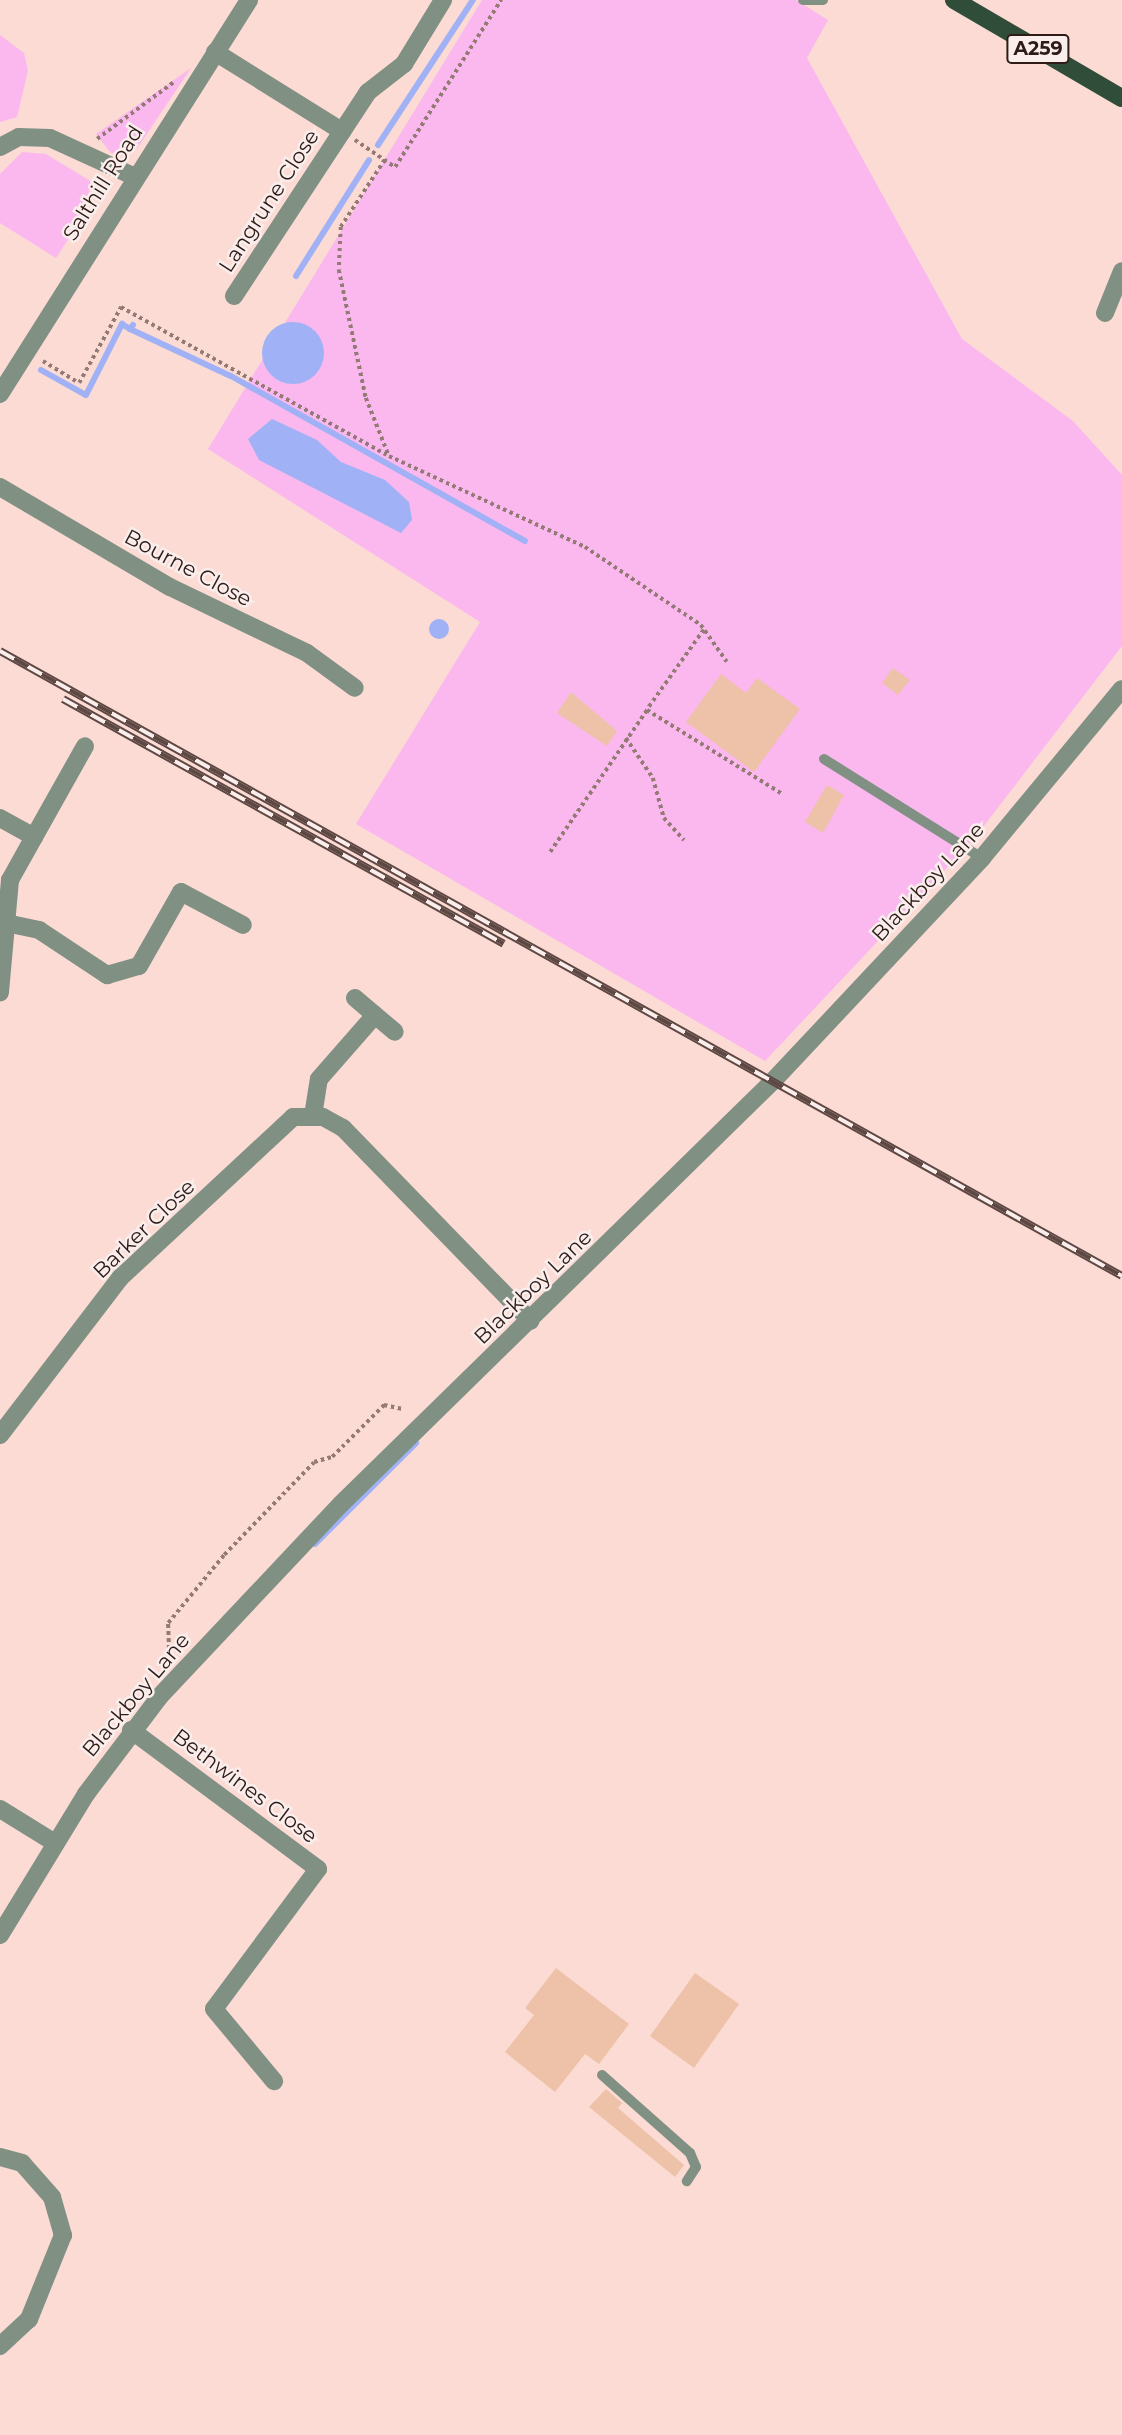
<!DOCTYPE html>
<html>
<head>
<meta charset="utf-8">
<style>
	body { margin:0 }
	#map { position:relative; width:1122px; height:2435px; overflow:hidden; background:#fbdbd4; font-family:Montserrat,sans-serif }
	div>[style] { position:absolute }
	.green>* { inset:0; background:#fab8ef }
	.water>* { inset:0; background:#a0b1f5 }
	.round { border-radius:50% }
	.stream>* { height:6px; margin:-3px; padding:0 3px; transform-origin:3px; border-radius:3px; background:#a0b1f5 }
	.building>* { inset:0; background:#edc2a8 }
	.path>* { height:3.5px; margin-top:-1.75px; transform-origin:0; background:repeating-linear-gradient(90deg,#947a75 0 3.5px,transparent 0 7px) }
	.service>* { height:10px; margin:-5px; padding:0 5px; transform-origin:5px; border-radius:5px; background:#809184 }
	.minor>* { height:18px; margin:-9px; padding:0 9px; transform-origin:9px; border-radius:9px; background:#809184 }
	.tertiary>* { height:18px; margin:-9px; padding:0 9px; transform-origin:9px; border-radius:9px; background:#809184 }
	.primary>* { height:18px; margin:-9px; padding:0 9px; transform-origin:9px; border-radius:9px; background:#2f4d38 }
	.rail>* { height:8px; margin-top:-4px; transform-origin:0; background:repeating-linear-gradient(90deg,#f9eeec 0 16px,#5e4843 0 32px); box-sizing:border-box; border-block:2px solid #5e4843 }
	span { translate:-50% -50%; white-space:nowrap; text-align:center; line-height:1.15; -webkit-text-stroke:5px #f9eeec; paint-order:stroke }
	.shield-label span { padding:2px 5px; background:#f9eeec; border:2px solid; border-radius:5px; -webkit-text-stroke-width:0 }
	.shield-label { font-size:19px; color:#2e1b17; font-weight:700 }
	.street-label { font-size:21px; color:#2e1b17 }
</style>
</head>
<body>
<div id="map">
	<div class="green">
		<div style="clip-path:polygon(482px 0,796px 0,828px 20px,807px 58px,962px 339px,1073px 421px,1122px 475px,1122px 646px,973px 840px,765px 1061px,356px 824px,480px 622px,208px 449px)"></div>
		<div style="clip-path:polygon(0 35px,24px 53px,28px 71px,17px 117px,0 122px)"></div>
		<div style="clip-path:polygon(191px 68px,138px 147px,126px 156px,111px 153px,96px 134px)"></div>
		<div style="clip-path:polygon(22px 152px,46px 154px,92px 182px,81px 219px,56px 258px,0 223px,0 174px)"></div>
	</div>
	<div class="water">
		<div class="round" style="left:262px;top:322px;width:62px;height:62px"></div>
		<div style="clip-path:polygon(272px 419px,317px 440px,341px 462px,385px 480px,409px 502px,412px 520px,401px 533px,259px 460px,248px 439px)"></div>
		<div class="round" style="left:429px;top:619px;width:20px;height:20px"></div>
	</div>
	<div class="stream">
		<div style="left:378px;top:145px;width:173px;rotate:-56.8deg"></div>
		<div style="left:296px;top:276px;width:137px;rotate:-57.8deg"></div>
		<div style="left:133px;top:325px;width:5px;rotate:127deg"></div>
		<div style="left:130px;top:329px;width:111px;rotate:25deg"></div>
		<div style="left:231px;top:376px;width:337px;rotate:29.3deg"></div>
		<div style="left:41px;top:370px;width:51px;rotate:29.1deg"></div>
		<div style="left:86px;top:395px;width:80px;rotate:-63.1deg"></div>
		<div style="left:122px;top:324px;width:9px;rotate:32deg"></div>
		<div style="left:315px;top:1544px;width:143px;rotate:-45deg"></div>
	</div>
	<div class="building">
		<div style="clip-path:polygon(893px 668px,910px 680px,898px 695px,882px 683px)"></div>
		<div style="clip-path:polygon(721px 674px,746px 693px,757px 678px,800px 709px,754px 772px,686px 722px)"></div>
		<div style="clip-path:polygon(571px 692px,617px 731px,607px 746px,557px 713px)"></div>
		<div style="clip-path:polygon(827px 785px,844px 795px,823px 833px,805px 822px)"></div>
		<div style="clip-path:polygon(556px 1968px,629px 2024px,599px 2064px,585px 2054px,555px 2092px,505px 2052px,534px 2015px,525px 2008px)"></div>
		<div style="clip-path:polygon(695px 1973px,739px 2004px,694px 2068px,650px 2036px)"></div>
		<div style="clip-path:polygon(606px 2089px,622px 2103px,618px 2108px,684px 2165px,675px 2177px,589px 2107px)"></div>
	</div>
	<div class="path">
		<div style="left:97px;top:139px;width:97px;rotate:-36.6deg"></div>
		<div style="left:355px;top:140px;width:48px;rotate:34deg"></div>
		<div style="left:395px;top:167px;width:198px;rotate:-57.6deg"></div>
		<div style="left:385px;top:160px;width:80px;rotate:123.3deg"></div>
		<div style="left:341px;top:227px;width:43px;rotate:92.7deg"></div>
		<div style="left:339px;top:270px;width:131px;rotate:78.1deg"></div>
		<div style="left:366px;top:398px;width:62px;rotate:68.4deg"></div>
		<div style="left:389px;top:456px;width:216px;rotate:24.9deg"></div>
		<div style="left:585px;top:547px;width:140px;rotate:33.9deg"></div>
		<div style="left:701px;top:625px;width:45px;rotate:54.9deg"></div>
		<div style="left:43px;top:361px;width:42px;rotate:31.4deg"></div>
		<div style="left:79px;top:383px;width:87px;rotate:-61.1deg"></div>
		<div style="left:121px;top:307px;width:304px;rotate:29.1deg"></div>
		<div style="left:704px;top:630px;width:98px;rotate:125.5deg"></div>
		<div style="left:647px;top:710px;width:158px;rotate:31.8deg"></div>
		<div style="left:626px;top:738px;width:48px;rotate:56deg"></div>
		<div style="left:653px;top:778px;width:41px;rotate:74.6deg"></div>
		<div style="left:664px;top:818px;width:30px;rotate:48deg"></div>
		<div style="left:550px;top:852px;width:172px;rotate:-55.7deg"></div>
		<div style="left:169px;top:1656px;width:33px;rotate:-92deg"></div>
		<div style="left:168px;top:1623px;width:88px;rotate:-50.5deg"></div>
		<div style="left:224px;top:1555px;width:129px;rotate:-45.9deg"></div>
		<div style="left:314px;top:1462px;width:19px;rotate:-16deg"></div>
		<div style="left:332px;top:1457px;width:74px;rotate:-45deg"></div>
		<div style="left:384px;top:1405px;width:19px;rotate:12deg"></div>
	</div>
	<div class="service">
		<div style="left:803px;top:0;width:20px"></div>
		<div style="left:824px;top:759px;width:186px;rotate:32.1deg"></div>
		<div style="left:602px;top:2075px;width:118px;rotate:41.6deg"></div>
		<div style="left:690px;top:2153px;width:15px;rotate:67deg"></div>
		<div style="left:696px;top:2167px;width:17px;rotate:123deg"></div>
	</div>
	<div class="minor">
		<div style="left:215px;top:52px;width:150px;rotate:31.9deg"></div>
		<div style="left:0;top:147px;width:21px;rotate:-28deg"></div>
		<div style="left:19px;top:137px;width:31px;rotate:2deg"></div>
		<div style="left:50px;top:138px;width:91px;rotate:24.6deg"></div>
		<div style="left:234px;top:296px;width:244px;rotate:-56.7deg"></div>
		<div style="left:368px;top:92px;width:46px;rotate:-37.9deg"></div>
		<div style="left:404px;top:64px;width:75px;rotate:-58.6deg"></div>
		<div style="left:1105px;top:313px;width:45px;rotate:-68deg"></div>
		<div style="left:0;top:487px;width:197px;rotate:30.5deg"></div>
		<div style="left:170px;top:587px;width:152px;rotate:25.7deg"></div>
		<div style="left:307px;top:653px;width:59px;rotate:36.1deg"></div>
		<div style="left:0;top:818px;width:39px;rotate:29deg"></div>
		<div style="left:34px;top:837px;width:49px;rotate:119.2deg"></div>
		<div style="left:10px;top:880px;width:113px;rotate:95.1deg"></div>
		<div style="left:34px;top:837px;width:104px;rotate:-60.7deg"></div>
		<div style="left:6px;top:923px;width:34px;rotate:12deg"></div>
		<div style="left:39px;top:930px;width:82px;rotate:33.5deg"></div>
		<div style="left:107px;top:975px;width:33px;rotate:-16deg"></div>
		<div style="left:139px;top:966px;width:85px;rotate:-60.4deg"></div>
		<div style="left:181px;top:892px;width:70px;rotate:28deg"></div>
		<div style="left:355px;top:998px;width:52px;rotate:40.4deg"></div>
		<div style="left:313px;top:1116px;width:37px;rotate:-81deg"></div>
		<div style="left:319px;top:1079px;width:85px;rotate:-48.8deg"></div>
		<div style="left:0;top:1435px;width:198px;rotate:-52.6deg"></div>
		<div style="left:120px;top:1278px;width:236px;rotate:-42.9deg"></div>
		<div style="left:293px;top:1117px;width:30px"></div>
		<div style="left:323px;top:1117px;width:23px;rotate:29deg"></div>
		<div style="left:343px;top:1128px;width:269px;rotate:45.8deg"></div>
		<div style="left:131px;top:1730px;width:233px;rotate:36.6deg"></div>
		<div style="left:318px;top:1869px;width:174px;rotate:126.6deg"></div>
		<div style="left:214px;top:2009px;width:94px;rotate:50.2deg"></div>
		<div style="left:0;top:1809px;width:65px;rotate:31.7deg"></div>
		<div style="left:0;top:1935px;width:165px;rotate:-58.6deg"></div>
		<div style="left:86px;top:1794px;width:123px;rotate:-52.9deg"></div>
		<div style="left:160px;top:1696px;width:264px;rotate:-46.7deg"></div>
		<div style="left:341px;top:1504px;width:603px;rotate:-44.4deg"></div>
		<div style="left:772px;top:1082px;width:307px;rotate:-46.8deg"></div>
		<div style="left:982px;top:858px;width:219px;rotate:-50.4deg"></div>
		<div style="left:0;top:2157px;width:23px;rotate:15deg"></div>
		<div style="left:22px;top:2163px;width:45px;rotate:48.6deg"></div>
		<div style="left:52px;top:2197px;width:40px;rotate:74deg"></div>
		<div style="left:63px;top:2235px;width:91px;rotate:112deg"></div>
		<div style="left:29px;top:2319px;width:40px;rotate:137deg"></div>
	</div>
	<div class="tertiary">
		<div style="left:0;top:394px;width:466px;rotate:-57.7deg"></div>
	</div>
	<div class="primary">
		<div style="left:954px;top:0;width:194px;rotate:30.3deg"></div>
	</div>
	<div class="rail">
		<div style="left:0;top:651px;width:1284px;rotate:29.12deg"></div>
		<div style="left:63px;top:699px;width:504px;rotate:29.05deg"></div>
	</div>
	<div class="shield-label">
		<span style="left:1038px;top:49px">A259</span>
	</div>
	<div class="street-label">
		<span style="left:103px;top:183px;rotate:-58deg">Salthill Road</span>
		<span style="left:269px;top:201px;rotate:-57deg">Langrune Close</span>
		<span style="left:188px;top:568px;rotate:28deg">Bourne Close</span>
		<span style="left:928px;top:882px;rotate:-47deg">Blackboy Lane</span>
		<span style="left:144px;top:1229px;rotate:-44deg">Barker Close</span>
		<span style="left:533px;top:1287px;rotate:-44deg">Blackboy Lane</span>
		<span style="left:136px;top:1695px;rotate:-50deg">Blackboy Lane</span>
		<span style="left:245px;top:1786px;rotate:37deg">Bethwines Close</span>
	</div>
</div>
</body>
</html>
